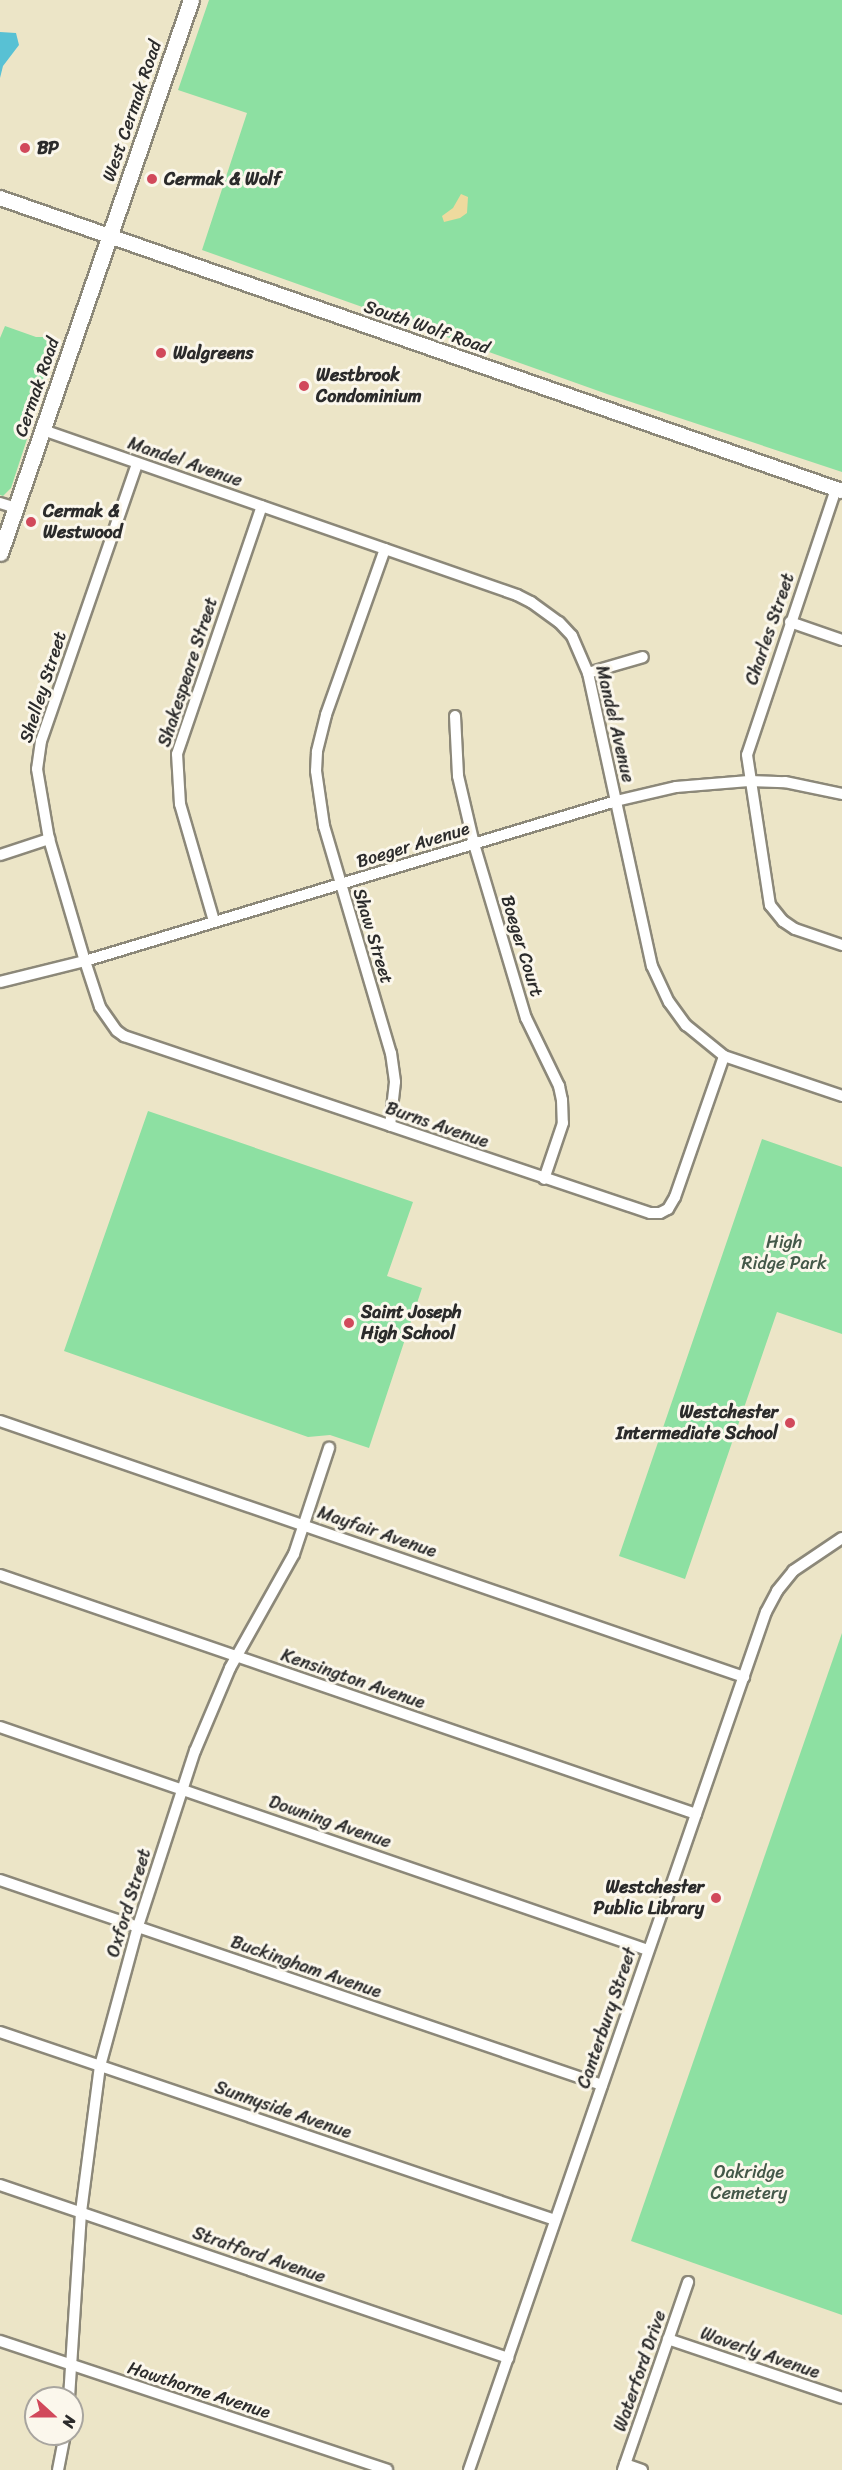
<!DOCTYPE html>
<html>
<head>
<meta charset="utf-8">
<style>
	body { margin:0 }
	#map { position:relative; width:842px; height:2470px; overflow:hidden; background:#ece5c7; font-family:Sriracha,sans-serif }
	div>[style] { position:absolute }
	.green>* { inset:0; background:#8de0a2 }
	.sand>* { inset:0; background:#eeda9e }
	.water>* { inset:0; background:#58c1d4 }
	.roads { filter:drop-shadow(2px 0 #8c8879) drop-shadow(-2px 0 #8c8879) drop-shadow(0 2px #8c8879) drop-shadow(0 -2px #8c8879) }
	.minor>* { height:10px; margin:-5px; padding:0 5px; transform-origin:5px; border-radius:5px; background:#fff }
	.secondary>* { height:14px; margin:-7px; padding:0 7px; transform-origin:7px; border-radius:7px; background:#fff }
	.primary>* { height:15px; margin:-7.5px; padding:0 7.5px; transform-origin:7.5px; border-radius:7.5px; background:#fff }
	.dots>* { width:16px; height:16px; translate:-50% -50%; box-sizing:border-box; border:3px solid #fbf7ec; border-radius:50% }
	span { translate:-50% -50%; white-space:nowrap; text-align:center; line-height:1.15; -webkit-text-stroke:6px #fbf7ec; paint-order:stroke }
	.street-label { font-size:18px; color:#2b2b2b }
	.poi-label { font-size:18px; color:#2b2b2b; font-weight:700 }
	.left { translate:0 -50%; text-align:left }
	.right { translate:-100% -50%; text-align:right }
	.park-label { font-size:18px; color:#445849 }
	.north { position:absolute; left:24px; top:2386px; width:60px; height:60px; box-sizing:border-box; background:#fbf7ec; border:2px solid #a8a59f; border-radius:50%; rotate:111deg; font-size:16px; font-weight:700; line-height:24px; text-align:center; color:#2b2b2b }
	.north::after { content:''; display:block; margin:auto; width:21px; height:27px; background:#d1495b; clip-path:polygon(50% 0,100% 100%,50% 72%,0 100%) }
</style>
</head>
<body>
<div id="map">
	<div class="green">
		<div style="clip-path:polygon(209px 0,842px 0,842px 472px,607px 394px,202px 250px,247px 113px,178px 90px)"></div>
		<div style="clip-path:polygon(5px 326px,36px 337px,53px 337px,58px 344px,11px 488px,3px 496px,0 495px,0 338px)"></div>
		<div style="clip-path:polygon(148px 1111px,413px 1202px,387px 1276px,422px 1288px,369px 1448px,330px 1435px,308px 1437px,64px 1351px)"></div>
		<div style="clip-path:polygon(762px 1139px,842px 1167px,842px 1334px,777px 1312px,685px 1579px,619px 1556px)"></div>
		<div style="clip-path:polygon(842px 1633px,842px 2315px,631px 2241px)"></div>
	</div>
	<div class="sand">
		<div style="clip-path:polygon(461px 194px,468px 197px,467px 213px,460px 218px,444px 222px,442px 216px,453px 208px)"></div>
	</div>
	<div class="water">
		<div style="clip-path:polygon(0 32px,16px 33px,19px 45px,3px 66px,0 78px)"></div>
	</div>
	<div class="roads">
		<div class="minor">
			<div style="left:43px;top:430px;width:502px;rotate:19.19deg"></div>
			<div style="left:517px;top:595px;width:16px;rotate:27deg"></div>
			<div style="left:531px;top:602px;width:34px;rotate:36deg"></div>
			<div style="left:559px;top:622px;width:19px;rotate:47deg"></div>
			<div style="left:572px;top:636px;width:40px;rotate:66.6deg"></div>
			<div style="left:588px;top:673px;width:300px;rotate:77.7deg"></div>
			<div style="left:652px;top:966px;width:40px;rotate:65deg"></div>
			<div style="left:669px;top:1002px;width:29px;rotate:54deg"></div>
			<div style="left:686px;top:1025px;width:49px;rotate:39.2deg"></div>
			<div style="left:724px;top:1056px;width:125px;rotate:18.7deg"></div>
			<div style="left:137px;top:464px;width:293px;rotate:109.1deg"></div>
			<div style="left:41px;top:741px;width:28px;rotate:98deg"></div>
			<div style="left:37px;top:769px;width:71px;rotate:80.3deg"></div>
			<div style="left:49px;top:839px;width:127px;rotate:73.6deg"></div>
			<div style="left:85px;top:961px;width:48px;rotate:71.9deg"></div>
			<div style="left:100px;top:1007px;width:29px;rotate:55deg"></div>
			<div style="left:117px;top:1031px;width:9px;rotate:36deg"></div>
			<div style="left:124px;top:1036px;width:555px;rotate:18.6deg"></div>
			<div style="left:650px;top:1213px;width:10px"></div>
			<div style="left:660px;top:1213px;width:9px;rotate:-27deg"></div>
			<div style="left:668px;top:1209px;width:14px;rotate:-60deg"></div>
			<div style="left:675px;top:1197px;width:149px;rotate:-70.8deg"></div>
			<div style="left:836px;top:489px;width:280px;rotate:108.5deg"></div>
			<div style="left:747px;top:755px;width:152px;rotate:81.3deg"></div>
			<div style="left:770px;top:905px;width:21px;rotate:51deg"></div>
			<div style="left:783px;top:921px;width:14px;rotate:34deg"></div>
			<div style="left:795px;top:929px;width:50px;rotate:18.8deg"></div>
			<div style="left:0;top:503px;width:17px;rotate:17deg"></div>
			<div style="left:385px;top:549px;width:176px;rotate:109.6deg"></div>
			<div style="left:326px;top:715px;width:38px;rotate:104deg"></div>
			<div style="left:317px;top:752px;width:19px;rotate:93deg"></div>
			<div style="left:316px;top:771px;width:56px;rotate:81.7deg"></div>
			<div style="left:324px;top:826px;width:237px;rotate:73.6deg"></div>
			<div style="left:391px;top:1053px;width:29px;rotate:82deg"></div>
			<div style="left:395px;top:1082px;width:44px;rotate:96.5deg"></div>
			<div style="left:790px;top:622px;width:55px;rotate:19.1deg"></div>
			<div style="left:588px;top:673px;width:57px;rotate:-16.2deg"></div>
			<div style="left:455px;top:716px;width:60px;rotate:87.1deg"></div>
			<div style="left:458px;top:776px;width:70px;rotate:76.8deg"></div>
			<div style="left:474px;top:844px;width:182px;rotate:73.4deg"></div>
			<div style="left:526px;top:1018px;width:76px;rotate:64.1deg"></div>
			<div style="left:559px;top:1086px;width:14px;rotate:78deg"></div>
			<div style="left:562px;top:1100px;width:23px;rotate:88deg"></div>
			<div style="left:563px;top:1123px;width:59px;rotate:108.7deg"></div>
			<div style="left:0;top:855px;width:52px;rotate:-18.1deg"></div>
			<div style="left:214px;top:921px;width:122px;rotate:-106.2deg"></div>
			<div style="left:180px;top:804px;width:50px;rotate:-93.4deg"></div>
			<div style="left:177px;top:754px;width:262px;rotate:-71.1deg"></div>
			<div style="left:0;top:982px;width:88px;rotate:-13.9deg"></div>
			<div style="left:85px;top:961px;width:555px;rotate:-16.77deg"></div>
			<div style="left:616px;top:801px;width:62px;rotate:-13.1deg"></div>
			<div style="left:676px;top:787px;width:73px;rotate:-4.7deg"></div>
			<div style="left:749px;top:781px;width:36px;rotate:2deg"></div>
			<div style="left:785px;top:782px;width:58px;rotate:11.9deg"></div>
			<div style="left:0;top:1421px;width:787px;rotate:18.99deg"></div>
			<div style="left:0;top:1575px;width:736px;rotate:18.95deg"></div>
			<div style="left:0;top:1727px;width:685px;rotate:18.99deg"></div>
			<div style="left:0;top:1880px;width:636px;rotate:18.81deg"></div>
			<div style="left:0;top:2032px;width:586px;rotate:18.71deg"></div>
			<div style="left:0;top:2185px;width:537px;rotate:18.81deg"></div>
			<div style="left:668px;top:2339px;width:184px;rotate:18.7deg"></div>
			<div style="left:0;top:2341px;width:408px;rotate:18.4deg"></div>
			<div style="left:69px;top:2398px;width:186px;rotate:-86.3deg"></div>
			<div style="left:81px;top:2212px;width:147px;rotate:-82.6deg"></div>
			<div style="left:100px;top:2066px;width:145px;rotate:-74.8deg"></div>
			<div style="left:138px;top:1926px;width:184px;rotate:-72deg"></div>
			<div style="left:195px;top:1751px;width:90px;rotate:-67.1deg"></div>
			<div style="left:230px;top:1668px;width:131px;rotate:-60.7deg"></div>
			<div style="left:294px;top:1554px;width:112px;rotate:-71.7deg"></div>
			<div style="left:625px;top:2464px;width:18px;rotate:19deg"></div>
			<div style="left:58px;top:2470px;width:37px;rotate:-79deg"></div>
			<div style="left:469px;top:2470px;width:908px;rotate:-70.91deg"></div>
			<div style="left:766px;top:1612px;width:24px;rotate:-62deg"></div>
			<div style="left:777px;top:1591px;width:26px;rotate:-51deg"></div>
			<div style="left:793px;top:1571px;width:59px;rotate:-34deg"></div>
			<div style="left:623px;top:2470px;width:199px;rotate:-70.9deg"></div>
		</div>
		<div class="secondary">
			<div style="left:0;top:198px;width:892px;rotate:19.19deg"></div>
		</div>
		<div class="primary">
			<div style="left:0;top:553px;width:585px;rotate:-70.95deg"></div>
		</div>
	</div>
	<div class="dots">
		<div style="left:25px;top:148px;background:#d1495b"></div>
		<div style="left:152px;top:179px;background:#d1495b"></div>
		<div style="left:161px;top:353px;background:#d1495b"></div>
		<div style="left:304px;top:386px;background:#d1495b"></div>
		<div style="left:31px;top:522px;background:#d1495b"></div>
		<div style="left:349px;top:1323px;background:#d1495b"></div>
		<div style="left:790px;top:1423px;background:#d1495b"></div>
		<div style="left:716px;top:1898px;background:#d1495b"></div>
	</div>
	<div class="street-label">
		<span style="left:132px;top:111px;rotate:-71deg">West Cermak Road</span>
		<span style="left:427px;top:327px;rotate:19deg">South Wolf Road</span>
		<span style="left:37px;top:387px;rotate:-71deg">Cermak Road</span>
		<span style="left:185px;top:462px;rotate:19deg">Mandel Avenue</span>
		<span style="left:770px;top:629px;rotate:-71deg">Charles Street</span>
		<span style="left:188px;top:672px;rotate:-72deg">Shakespeare Street</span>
		<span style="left:43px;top:687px;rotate:-72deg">Shelley Street</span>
		<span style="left:615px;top:724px;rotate:77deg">Mandel Avenue</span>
		<span style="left:413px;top:845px;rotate:-17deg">Boeger Avenue</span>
		<span style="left:373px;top:936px;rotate:73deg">Shaw Street</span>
		<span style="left:522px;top:946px;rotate:73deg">Boeger Court</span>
		<span style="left:437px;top:1125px;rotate:19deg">Burns Avenue</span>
		<span style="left:377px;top:1532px;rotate:19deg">Mayfair Avenue</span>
		<span style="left:353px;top:1679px;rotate:19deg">Kensington Avenue</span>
		<span style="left:330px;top:1822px;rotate:19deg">Downing Avenue</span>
		<span style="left:129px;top:1903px;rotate:-73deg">Oxford Street</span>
		<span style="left:306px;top:1967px;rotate:19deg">Buckingham Avenue</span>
		<span style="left:607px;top:2018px;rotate:-71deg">Canterbury Street</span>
		<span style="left:283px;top:2110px;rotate:19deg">Sunnyside Avenue</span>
		<span style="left:259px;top:2255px;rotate:19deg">Stratford Avenue</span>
		<span style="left:760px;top:2353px;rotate:19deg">Waverly Avenue</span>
		<span style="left:640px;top:2371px;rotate:-71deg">Waterford Drive</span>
		<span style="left:199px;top:2390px;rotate:18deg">Hawthorne Avenue</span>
	</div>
	<div class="poi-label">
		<span class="left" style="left:37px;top:148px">BP</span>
		<span class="left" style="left:164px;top:179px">Cermak &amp; Wolf</span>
		<span class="left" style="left:173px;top:353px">Walgreens</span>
		<span class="left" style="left:316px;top:386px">Westbrook<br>Condominium</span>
		<span class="left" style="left:43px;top:522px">Cermak &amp;<br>Westwood</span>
		<span class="left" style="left:361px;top:1323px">Saint Joseph<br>High School</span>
		<span class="right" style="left:778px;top:1423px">Westchester<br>Intermediate School</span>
		<span class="right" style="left:704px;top:1898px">Westchester<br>Public Library</span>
	</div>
	<div class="park-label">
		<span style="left:784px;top:1253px">High<br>Ridge Park</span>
		<span style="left:749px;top:2183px">Oakridge<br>Cemetery</span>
	</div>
	<div class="north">N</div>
</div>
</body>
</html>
